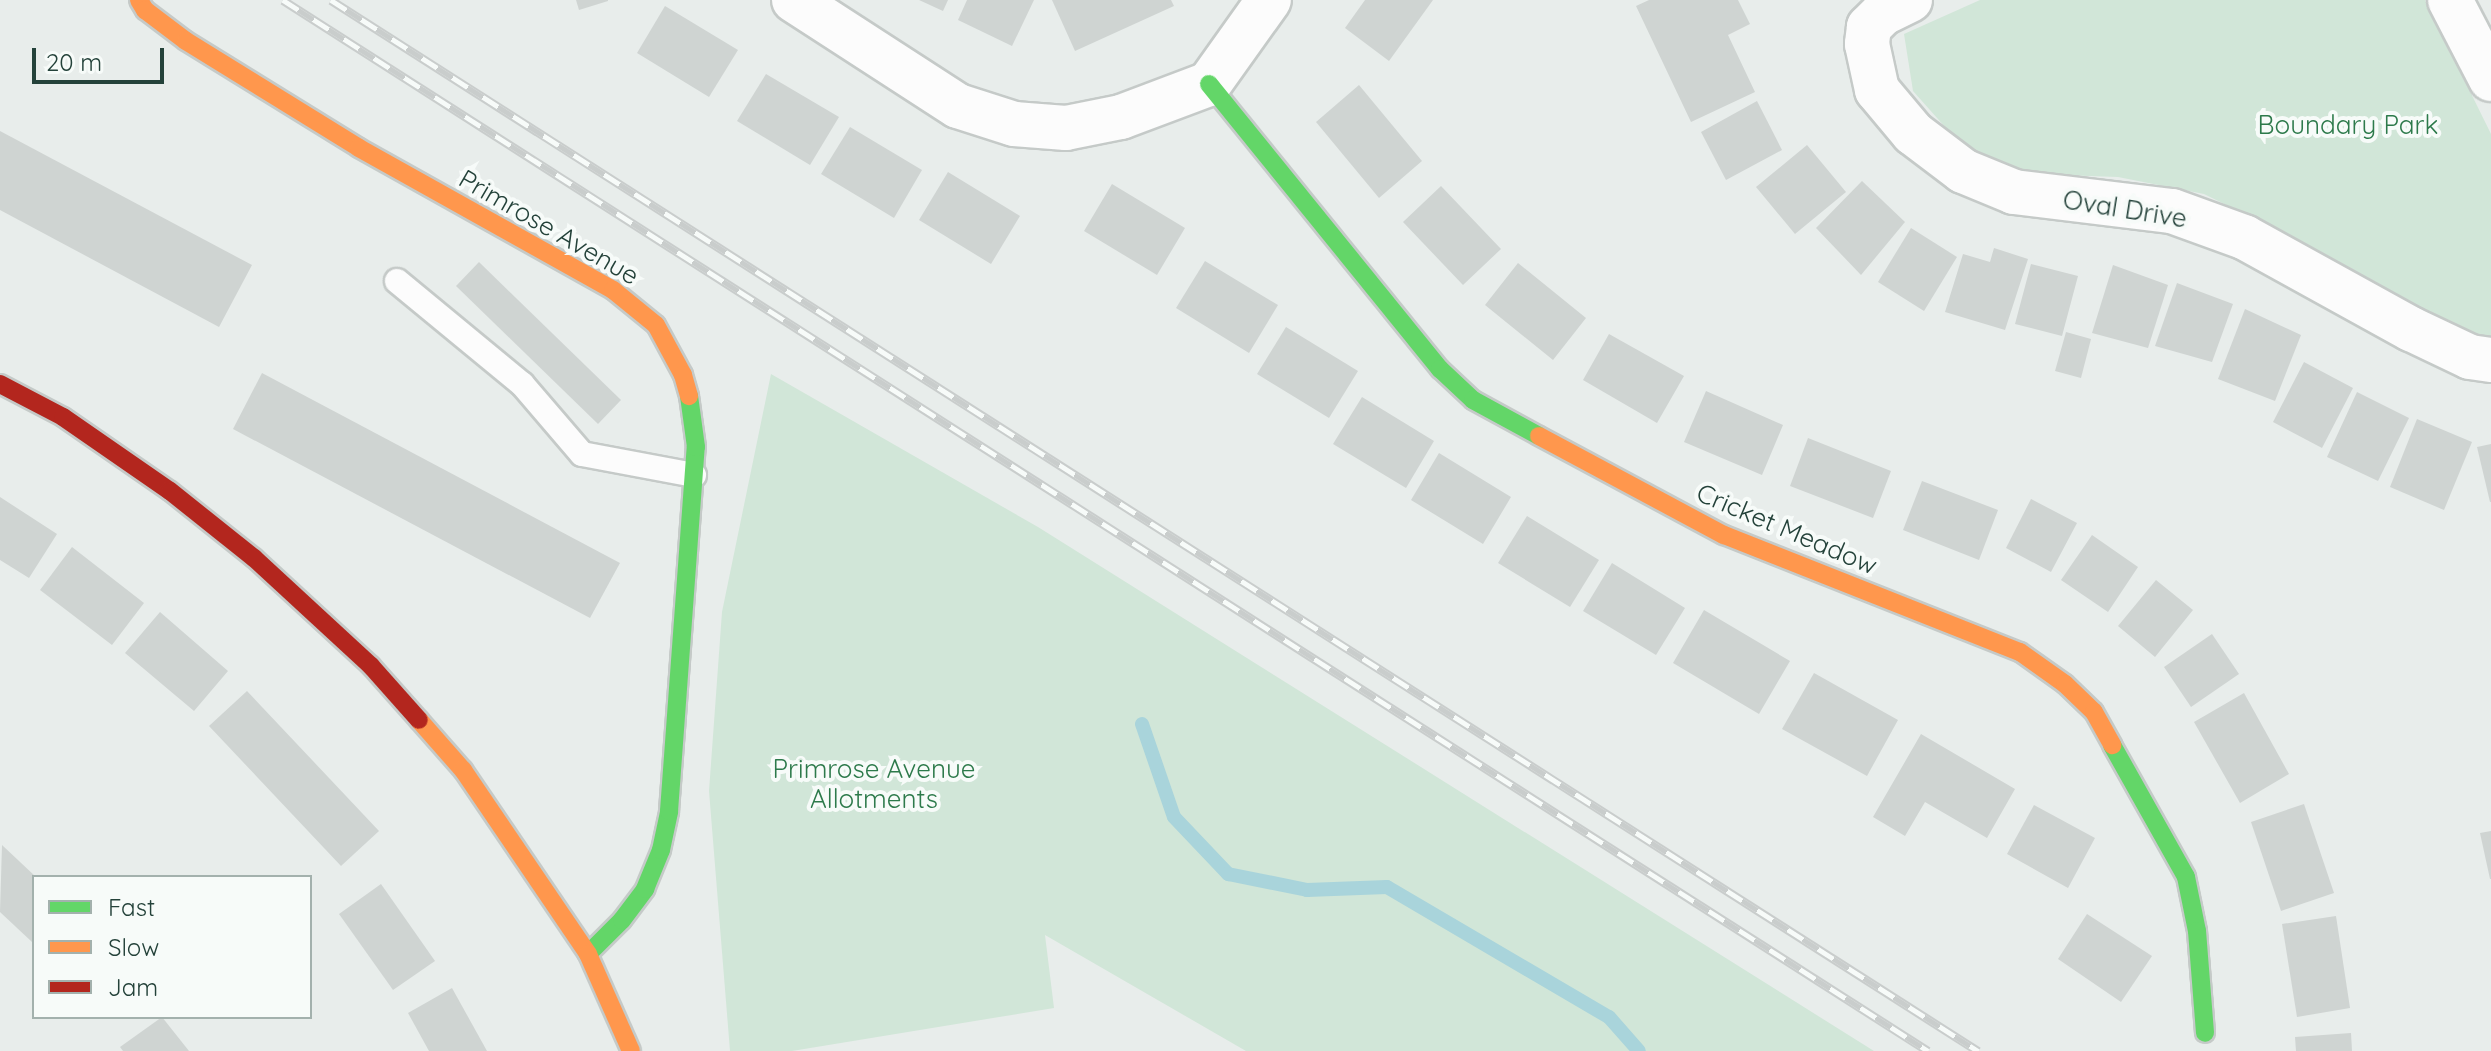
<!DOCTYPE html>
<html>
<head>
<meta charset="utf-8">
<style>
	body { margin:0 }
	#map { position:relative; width:2491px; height:1051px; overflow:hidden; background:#e8edeb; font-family:Quicksand,sans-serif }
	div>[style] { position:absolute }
	.green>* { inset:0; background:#d1e6d8 }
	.stream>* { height:14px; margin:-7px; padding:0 7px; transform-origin:7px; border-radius:7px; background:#a9d4db }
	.building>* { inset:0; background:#cfd4d2 }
	.roads { filter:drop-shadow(2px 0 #c5cac8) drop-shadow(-2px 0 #c5cac8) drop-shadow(0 2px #c5cac8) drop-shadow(0 -2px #c5cac8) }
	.lane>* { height:24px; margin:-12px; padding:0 12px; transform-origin:12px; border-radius:12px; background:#fcfcfc }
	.street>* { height:44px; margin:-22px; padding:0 22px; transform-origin:22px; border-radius:22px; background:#fcfcfc }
	.fast>* { height:18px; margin:-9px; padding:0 9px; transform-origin:9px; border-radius:9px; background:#63d668 }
	.slow>* { height:18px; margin:-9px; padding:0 9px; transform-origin:9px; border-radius:9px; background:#ff974d }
	.jam>* { height:18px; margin:-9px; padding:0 9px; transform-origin:9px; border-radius:9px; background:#b3261e }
	.rail>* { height:9px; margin-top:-4.5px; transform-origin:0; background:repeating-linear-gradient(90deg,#f7fbf9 0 18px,#c9cdcc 0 36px); box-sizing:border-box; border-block:2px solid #c9cdcc }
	span { translate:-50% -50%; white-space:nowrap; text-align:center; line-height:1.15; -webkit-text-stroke:8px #f7fbf9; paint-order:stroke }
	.park-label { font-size:26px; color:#2d7a4b }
	.street-label { font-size:26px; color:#24423a }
	.legend { position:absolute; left:32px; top:875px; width:280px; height:144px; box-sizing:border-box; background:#f7fbf9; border:2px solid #a3b1ad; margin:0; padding:10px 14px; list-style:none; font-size:24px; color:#24423a }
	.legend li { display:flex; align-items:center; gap:16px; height:40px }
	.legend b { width:40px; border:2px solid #a3b1ad }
	.scale { position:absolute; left:32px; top:48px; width:132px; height:36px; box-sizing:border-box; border:4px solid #24423a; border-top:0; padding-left:10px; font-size:24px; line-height:28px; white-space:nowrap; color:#24423a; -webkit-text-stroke:6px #f7fbf9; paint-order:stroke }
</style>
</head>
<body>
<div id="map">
	<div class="green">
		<div style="clip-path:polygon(1980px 0,2425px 0,2491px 134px,2491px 340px,2471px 338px,2315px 249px,2204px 194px,2118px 177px,2030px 174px,1962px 146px,1913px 91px,1904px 34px)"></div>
		<div style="clip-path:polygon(771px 374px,1038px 527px,1874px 1051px,1246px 1051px,1045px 935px,1054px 1008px,792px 1051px,730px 1051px,709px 791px,722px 612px)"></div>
	</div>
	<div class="stream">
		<div style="left:1142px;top:724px;width:98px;rotate:71deg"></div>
		<div style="left:1174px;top:817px;width:79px;rotate:46.5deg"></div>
		<div style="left:1228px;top:874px;width:81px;rotate:11.4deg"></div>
		<div style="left:1307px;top:890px;width:80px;rotate:-2.1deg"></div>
		<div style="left:1387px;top:887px;width:257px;rotate:30.4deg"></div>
		<div style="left:1609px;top:1017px;width:45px;rotate:48.6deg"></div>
	</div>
	<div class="building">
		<div style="clip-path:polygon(576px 0,608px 0,608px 1px,579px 10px)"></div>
		<div style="clip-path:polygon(919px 0,948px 0,943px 11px)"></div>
		<div style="clip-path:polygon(967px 0,1034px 0,1012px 46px,958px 20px)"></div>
		<div style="clip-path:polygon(1052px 0,1171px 0,1174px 6px,1075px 51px)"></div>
		<div style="clip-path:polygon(1365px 0,1433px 0,1389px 61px,1345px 28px)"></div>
		<div style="clip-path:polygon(1649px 0,1738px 0,1750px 24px,1728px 35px,1755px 92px,1691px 122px,1636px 6px)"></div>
		<div style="clip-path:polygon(665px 6px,738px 50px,709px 97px,637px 53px)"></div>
		<div style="clip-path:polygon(766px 74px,839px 117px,810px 165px,737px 121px)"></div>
		<div style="clip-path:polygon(1359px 85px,1422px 161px,1379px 198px,1316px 122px)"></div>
		<div style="clip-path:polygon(1757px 101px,1782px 150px,1726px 180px,1701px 132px)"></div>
		<div style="clip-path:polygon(850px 127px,922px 170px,894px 218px,821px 174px)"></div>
		<div style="clip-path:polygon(0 131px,252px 265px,219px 327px,0 210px)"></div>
		<div style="clip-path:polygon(1807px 145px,1846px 192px,1795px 234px,1756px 187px)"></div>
		<div style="clip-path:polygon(948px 172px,1020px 216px,991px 264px,919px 220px)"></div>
		<div style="clip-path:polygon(1862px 181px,1905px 222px,1861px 275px,1816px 228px)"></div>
		<div style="clip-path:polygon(1112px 184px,1185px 228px,1157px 275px,1084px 231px)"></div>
		<div style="clip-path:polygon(1441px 186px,1501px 249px,1463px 285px,1403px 222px)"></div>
		<div style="clip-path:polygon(1911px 228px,1957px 257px,1924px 311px,1878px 282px)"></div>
		<div style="clip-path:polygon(1994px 248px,2028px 259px,2005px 330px,1945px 312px,1963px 254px,1990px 262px)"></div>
		<div style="clip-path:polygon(1205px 261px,1278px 305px,1249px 353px,1176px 308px)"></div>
		<div style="clip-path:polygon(479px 262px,621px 400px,598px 424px,456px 286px)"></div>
		<div style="clip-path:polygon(1518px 263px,1586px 318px,1553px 360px,1485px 305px)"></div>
		<div style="clip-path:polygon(2031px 264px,2078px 276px,2062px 336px,2015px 324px)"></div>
		<div style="clip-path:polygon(2113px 265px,2168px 285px,2148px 348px,2092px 333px)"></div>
		<div style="clip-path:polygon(2177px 283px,2233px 304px,2212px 362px,2155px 346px)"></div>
		<div style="clip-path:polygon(2245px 309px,2301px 335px,2275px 401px,2218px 379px)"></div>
		<div style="clip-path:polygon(1286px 327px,1358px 371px,1329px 418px,1257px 374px)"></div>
		<div style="clip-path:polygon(2066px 332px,2091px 339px,2081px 378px,2055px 371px)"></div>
		<div style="clip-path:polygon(1609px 334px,1684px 376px,1657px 423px,1583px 380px)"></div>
		<div style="clip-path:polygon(2304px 362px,2353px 388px,2322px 448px,2273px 422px)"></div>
		<div style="clip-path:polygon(262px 373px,620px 563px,590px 618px,233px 429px)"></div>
		<div style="clip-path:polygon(1706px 391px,1783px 425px,1762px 475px,1684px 442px)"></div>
		<div style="clip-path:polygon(2357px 392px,2409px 418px,2378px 481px,2327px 457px)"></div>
		<div style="clip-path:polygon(1362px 397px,1434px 441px,1406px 488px,1333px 444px)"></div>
		<div style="clip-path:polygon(2417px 419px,2472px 442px,2444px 510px,2390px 487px)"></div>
		<div style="clip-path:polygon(1808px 438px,1891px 471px,1873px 518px,1790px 486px)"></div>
		<div style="clip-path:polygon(2491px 444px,2491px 502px,2490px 502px,2477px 447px)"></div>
		<div style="clip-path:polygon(1439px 453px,1511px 497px,1483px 544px,1411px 500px)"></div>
		<div style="clip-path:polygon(1922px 481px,1998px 510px,1979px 560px,1903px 530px)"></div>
		<div style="clip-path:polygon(0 497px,57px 534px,29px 578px,0 560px)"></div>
		<div style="clip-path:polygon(2031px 499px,2077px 523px,2051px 572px,2006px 548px)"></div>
		<div style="clip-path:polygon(1527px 516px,1599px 560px,1570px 607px,1498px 563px)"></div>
		<div style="clip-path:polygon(2092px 535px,2138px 567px,2108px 612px,2061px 580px)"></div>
		<div style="clip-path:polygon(72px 547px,144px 603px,112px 645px,40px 590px)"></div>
		<div style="clip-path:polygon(1612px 563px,1685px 608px,1656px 655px,1583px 611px)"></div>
		<div style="clip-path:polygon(2156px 580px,2193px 610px,2155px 657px,2118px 626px)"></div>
		<div style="clip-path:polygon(1704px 610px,1790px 661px,1759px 714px,1673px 663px)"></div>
		<div style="clip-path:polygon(160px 612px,228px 671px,194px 711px,125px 653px)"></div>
		<div style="clip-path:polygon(2212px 634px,2239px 674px,2191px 707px,2164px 667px)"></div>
		<div style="clip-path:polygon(1814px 673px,1898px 720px,1867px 776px,1782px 729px)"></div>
		<div style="clip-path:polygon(247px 691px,379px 831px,341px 866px,209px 726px)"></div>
		<div style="clip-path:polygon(2244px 693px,2289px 774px,2240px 803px,2194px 722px)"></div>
		<div style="clip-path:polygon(1921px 734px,2015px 789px,1987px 838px,1925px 802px,1905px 836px,1873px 817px)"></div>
		<div style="clip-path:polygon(2304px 804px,2334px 893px,2281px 911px,2251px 822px)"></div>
		<div style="clip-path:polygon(2034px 805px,2095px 838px,2068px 888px,2007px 854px)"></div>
		<div style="clip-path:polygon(2491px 831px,2491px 879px,2490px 879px,2480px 833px)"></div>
		<div style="clip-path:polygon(2px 845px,36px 877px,32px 942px,0 912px)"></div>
		<div style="clip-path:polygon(381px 884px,435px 961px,393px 990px,339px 914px)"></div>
		<div style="clip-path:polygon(2087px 914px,2152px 956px,2121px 1002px,2058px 959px)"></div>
		<div style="clip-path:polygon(2336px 916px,2350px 1008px,2297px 1017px,2282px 924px)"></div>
		<div style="clip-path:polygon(452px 988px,487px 1051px,429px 1051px,408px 1013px)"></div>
		<div style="clip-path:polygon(162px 1017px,189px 1051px,123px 1051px,120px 1047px)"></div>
		<div style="clip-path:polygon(2351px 1033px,2352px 1051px,2296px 1051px,2295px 1037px)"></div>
	</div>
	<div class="roads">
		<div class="lane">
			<div style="left:397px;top:281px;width:162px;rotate:39.5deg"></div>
			<div style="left:522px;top:384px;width:92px;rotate:49.4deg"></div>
			<div style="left:582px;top:454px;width:114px;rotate:10.6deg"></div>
		</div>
		<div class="street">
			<div style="left:794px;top:0;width:195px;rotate:32.9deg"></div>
			<div style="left:958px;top:106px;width:59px;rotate:17.8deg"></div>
			<div style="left:1014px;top:124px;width:52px;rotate:4.4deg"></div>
			<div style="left:1066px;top:128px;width:56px;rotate:-11.3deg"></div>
			<div style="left:1121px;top:117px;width:94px;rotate:-20.6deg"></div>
			<div style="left:1209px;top:84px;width:103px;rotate:-54.5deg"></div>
			<div style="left:1910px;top:0;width:30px;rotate:154deg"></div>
			<div style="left:1883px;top:13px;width:20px;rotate:135deg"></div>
			<div style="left:1869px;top:27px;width:17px;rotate:97deg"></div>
			<div style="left:1867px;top:44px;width:47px;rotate:77.7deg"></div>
			<div style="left:1877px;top:90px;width:56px;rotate:50.1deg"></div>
			<div style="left:1913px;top:133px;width:63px;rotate:37.2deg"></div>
			<div style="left:1963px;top:171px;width:55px;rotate:22.4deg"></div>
			<div style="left:2014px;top:192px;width:159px;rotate:6.9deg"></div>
			<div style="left:2172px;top:211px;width:77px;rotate:19.9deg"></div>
			<div style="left:2244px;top:237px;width:191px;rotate:28.9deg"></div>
			<div style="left:2411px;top:329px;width:65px;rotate:25.4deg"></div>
			<div style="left:2470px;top:357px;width:21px;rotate:8deg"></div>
			<div style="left:2450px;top:0;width:89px;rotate:62.6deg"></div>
		</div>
		<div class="fast">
			<div style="left:1209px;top:84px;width:367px;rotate:51deg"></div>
			<div style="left:1440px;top:369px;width:45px;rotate:43.2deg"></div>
			<div style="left:1473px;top:400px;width:75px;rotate:28.6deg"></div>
			<div style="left:2112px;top:745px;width:151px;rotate:60.7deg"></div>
			<div style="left:2186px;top:877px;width:55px;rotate:78.5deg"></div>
			<div style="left:2197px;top:931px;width:102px;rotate:85.5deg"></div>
			<div style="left:588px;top:954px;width:48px;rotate:-45deg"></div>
			<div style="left:622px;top:920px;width:39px;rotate:-53deg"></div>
			<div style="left:645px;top:889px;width:42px;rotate:-67.7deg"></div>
			<div style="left:661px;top:850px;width:40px;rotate:-78deg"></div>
			<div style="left:669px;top:811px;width:365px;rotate:-85.8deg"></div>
			<div style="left:696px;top:447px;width:51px;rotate:-97.8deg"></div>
		</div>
		<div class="slow">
			<div style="left:139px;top:0;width:12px;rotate:59deg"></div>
			<div style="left:145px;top:10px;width:51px;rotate:37.1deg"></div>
			<div style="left:186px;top:41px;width:203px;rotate:31.7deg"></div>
			<div style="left:359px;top:148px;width:291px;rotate:29.2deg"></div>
			<div style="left:613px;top:290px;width:55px;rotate:39.1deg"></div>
			<div style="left:656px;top:325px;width:57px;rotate:61.6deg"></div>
			<div style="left:683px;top:375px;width:22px;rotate:74deg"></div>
			<div style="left:1539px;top:436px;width:210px;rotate:28.2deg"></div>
			<div style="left:1724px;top:535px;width:318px;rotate:21.6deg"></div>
			<div style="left:2020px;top:652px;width:55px;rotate:35.4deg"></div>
			<div style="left:2065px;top:684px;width:40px;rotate:44deg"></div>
			<div style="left:2094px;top:712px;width:38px;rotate:61deg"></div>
			<div style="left:419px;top:720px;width:67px;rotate:48.7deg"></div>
			<div style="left:463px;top:770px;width:222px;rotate:55.8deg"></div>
			<div style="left:588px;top:954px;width:106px;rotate:66.1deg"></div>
		</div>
		<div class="jam">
			<div style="left:0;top:384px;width:71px;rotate:27.6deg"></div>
			<div style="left:63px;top:417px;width:130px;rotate:34.7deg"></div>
			<div style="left:170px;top:491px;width:107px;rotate:38.6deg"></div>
			<div style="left:254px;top:558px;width:159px;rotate:42.7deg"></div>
			<div style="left:371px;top:666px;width:72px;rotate:48.4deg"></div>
		</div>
	</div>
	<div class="rail">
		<div style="left:283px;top:0;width:1952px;rotate:32.57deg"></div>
		<div style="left:331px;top:0;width:1954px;rotate:32.54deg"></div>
	</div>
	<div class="park-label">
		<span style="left:2348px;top:125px">Boundary Park</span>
		<span style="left:874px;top:784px">Primrose Avenue<br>Allotments</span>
	</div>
	<div class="street-label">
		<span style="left:2125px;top:209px;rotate:9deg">Oval Drive</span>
		<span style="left:549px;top:227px;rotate:30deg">Primrose Avenue</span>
		<span style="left:1787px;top:529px;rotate:23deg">Cricket Meadow</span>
	</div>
	<ul class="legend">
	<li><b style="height:10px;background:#63d668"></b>Fast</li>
	<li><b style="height:10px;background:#ff974d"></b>Slow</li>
	<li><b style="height:10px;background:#b3261e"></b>Jam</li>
	</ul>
	<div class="scale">20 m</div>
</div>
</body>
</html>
